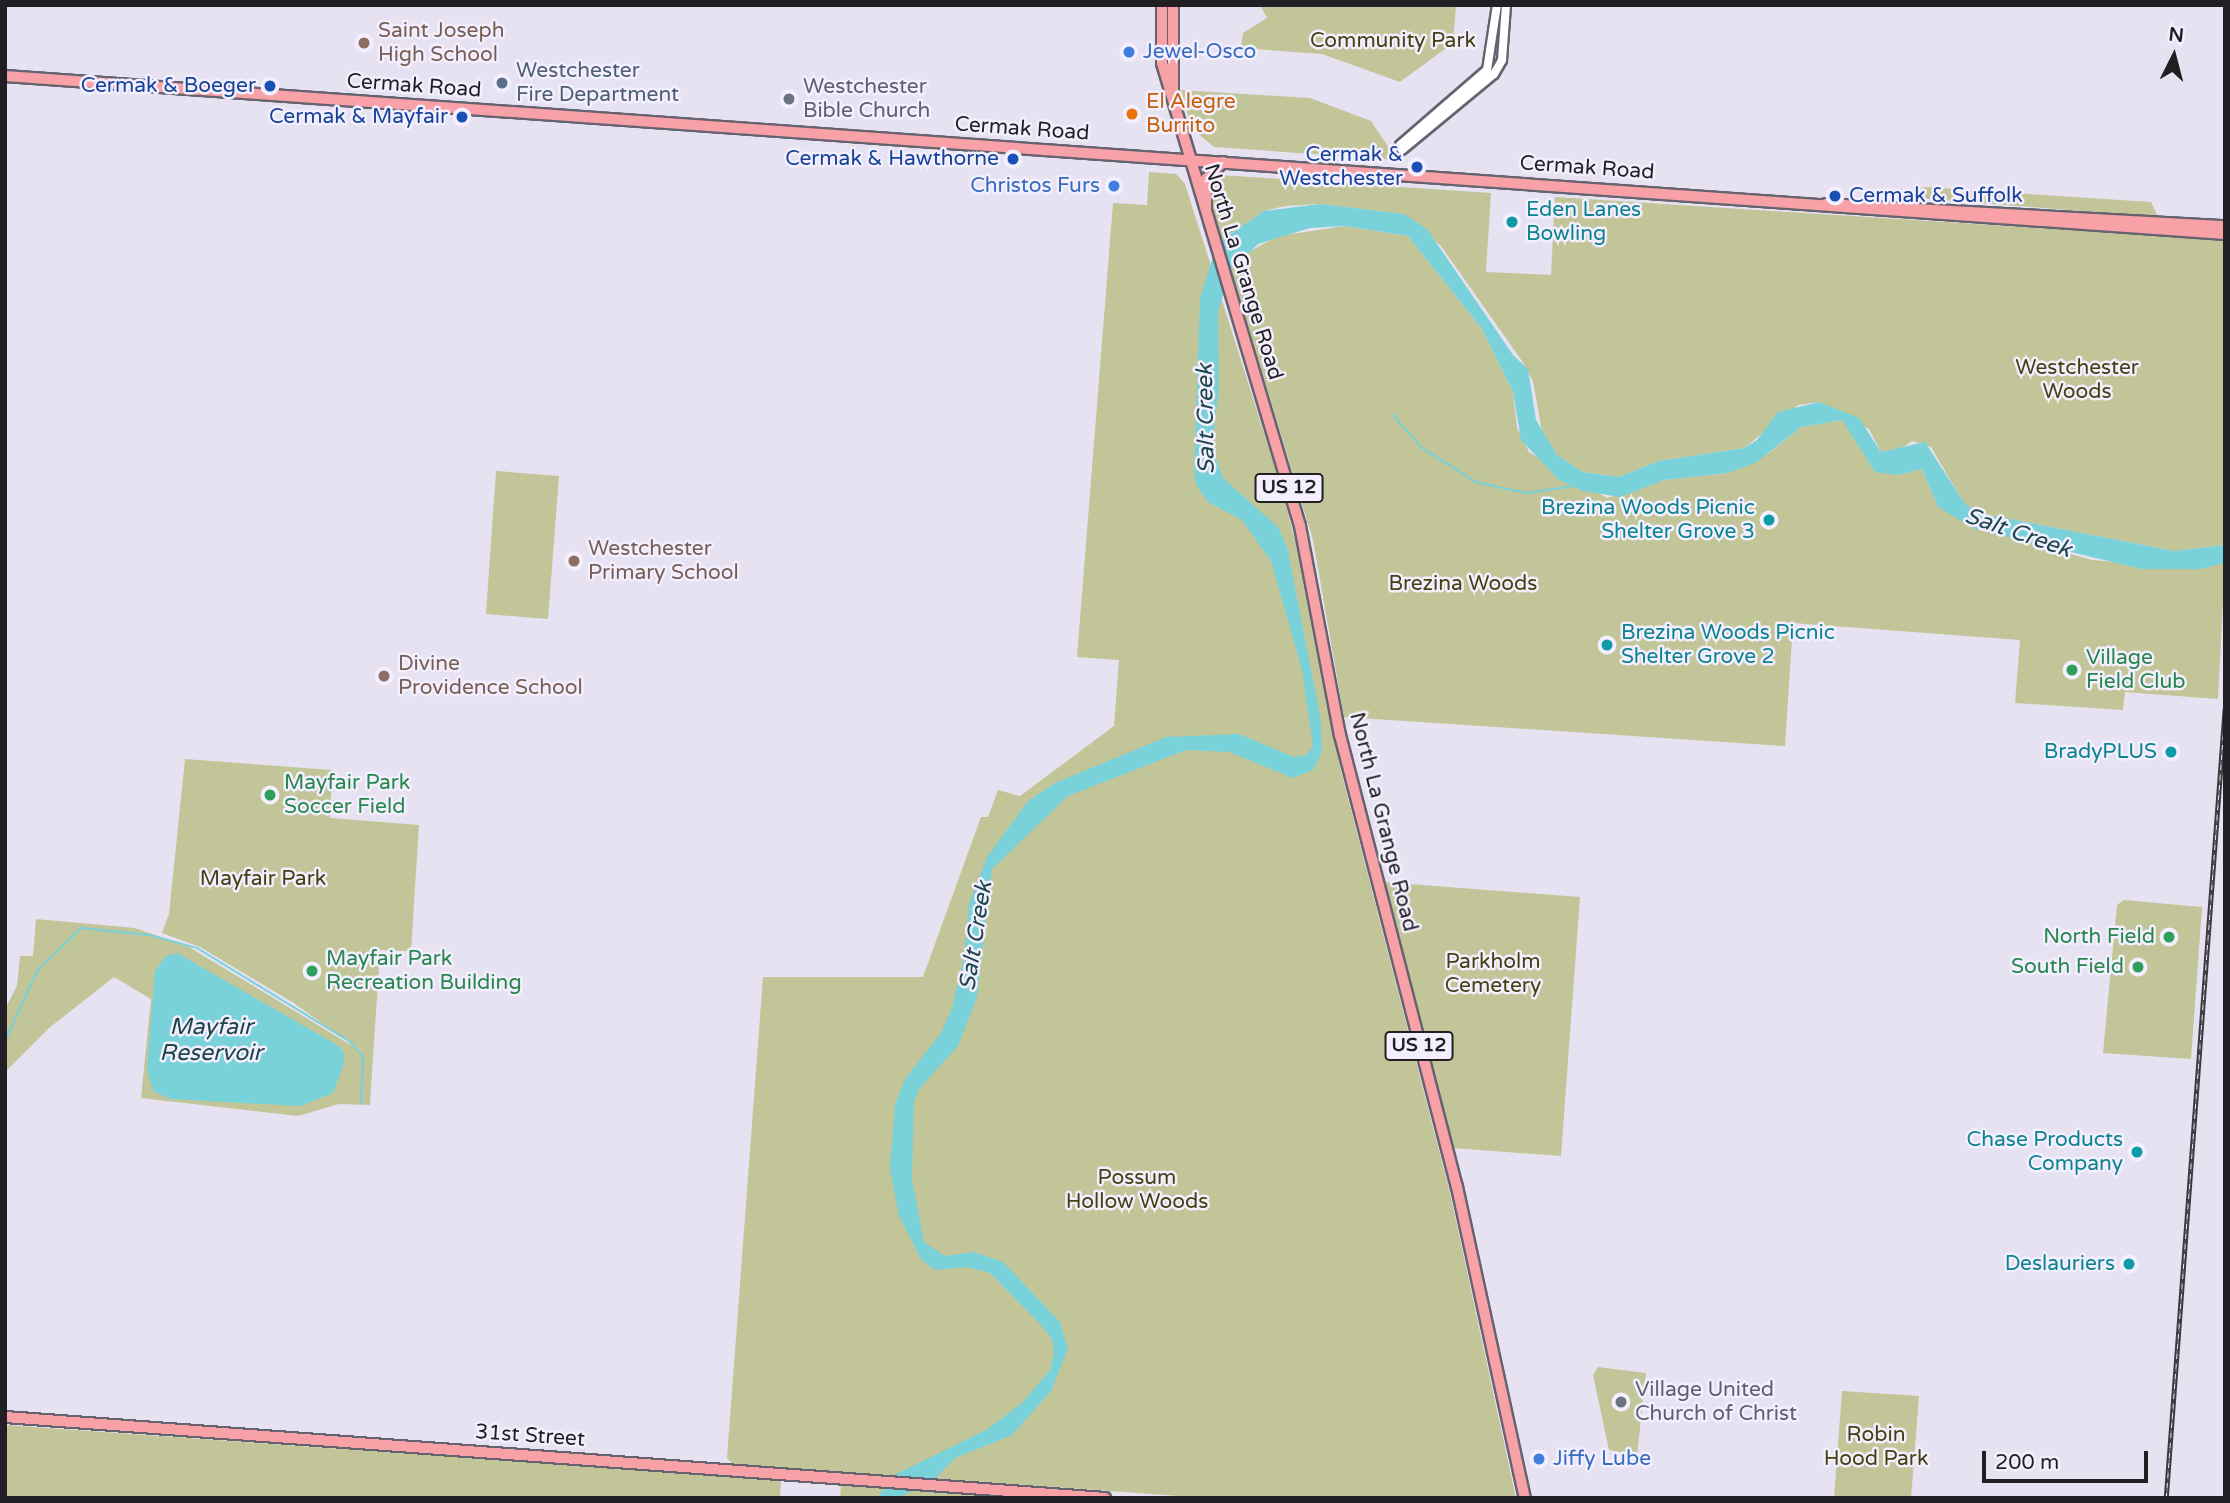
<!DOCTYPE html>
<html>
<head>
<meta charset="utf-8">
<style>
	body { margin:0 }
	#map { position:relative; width:2230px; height:1503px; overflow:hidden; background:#e6e2f1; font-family:"Varela Round",sans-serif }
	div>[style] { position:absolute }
	.green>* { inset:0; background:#c1c598 }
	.water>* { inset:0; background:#79d1da }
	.stream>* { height:2px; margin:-1px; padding:0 1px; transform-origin:1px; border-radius:1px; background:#79d1da }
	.roads { filter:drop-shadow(2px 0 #666370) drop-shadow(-2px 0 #666370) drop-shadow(0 2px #666370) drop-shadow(0 -2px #666370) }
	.minor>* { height:8px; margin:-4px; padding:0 4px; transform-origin:4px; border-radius:4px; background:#fff }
	.major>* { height:10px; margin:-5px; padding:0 5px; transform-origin:5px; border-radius:5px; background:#f8a2a8 }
	.rail>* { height:4.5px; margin-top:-2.25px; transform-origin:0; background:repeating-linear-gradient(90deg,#f3effe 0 5px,#3c3a40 0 10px); box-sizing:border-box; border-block:2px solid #3c3a40 }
	.dots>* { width:19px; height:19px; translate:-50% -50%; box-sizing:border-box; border:4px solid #f3effe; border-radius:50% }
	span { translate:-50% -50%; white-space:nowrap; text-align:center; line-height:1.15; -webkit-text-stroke:5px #f3effe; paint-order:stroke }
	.shield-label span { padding:2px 5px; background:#f3effe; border:2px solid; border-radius:5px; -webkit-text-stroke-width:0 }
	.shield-label { font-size:19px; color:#211f24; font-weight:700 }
	.education-label { font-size:21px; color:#785e54 }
	.left { translate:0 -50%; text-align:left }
	.park-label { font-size:21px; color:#404211 }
	.shop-label { font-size:21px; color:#366cbe }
	.right { translate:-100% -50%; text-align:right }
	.service-label { font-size:21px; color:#4e5e75 }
	.transit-label { font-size:21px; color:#164399 }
	.street-label { font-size:21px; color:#211f24 }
	.worship-label { font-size:21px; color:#5b616d }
	.food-label { font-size:21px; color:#c56008 }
	.culture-label { font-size:21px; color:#0d838f }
	.leisure-label { font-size:21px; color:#27864d }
	.water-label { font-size:23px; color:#1d464a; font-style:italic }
	.frame { position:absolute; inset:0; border:7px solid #211f24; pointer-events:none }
	.north { position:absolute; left:2139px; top:21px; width:70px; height:70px; -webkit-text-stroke:5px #f3effe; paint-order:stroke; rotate:6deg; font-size:19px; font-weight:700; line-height:28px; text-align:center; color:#211f24 }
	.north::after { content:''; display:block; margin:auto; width:24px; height:32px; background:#211f24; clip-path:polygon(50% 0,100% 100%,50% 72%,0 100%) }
	.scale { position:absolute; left:1982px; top:1451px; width:166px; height:32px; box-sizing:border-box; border:4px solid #211f24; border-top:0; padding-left:9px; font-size:21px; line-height:24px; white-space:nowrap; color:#211f24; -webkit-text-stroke:5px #f3effe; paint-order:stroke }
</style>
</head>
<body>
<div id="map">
	<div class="green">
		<div style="clip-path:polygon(1260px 5px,1456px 5px,1453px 43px,1400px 82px,1322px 54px,1241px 48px,1243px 33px,1267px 18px)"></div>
		<div style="clip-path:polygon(1181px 90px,1310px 98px,1371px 121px,1397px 160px,1214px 147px,1191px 128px)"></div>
		<div style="clip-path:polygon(1149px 172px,1176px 174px,1185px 184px,1278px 477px,1300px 557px,1340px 767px,1450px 1193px,1516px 1498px,1207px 1498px,733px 1464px,727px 1458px,763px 977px,923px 977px,981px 817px,988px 817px,998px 790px,1020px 796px,1114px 726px,1119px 660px,1077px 657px,1113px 203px,1147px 205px)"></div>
		<div style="clip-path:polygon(1221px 175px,1491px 193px,1486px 272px,1551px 275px,1555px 197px,2225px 240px,2225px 545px,2174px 551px,1979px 513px,1965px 505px,1931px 447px,1912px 441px,1896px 452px,1881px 452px,1869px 429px,1819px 402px,1798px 405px,1744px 448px,1659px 461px,1619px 477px,1583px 472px,1557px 455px,1542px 432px,1533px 381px,1522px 361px,1441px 246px,1404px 214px,1321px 204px,1285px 206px,1264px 211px,1222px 240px,1208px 195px,1210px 179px)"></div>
		<div style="clip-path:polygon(1924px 187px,2151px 202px,2158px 217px,1916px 198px,1915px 192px)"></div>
		<div style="clip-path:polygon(1345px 226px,1408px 236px,1482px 329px,1513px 392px,1517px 428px,1529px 452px,1607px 498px,1664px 480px,1728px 473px,1769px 453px,1801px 427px,1842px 420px,1898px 475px,1922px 469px,1938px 507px,2020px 540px,2092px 560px,2200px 569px,2225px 563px,2218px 699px,2125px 692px,2123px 710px,2015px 703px,2020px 640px,1793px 623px,1785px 746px,1344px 717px,1313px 540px,1231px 270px,1243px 255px,1278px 236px)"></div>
		<div style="clip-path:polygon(496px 471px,559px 476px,548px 619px,486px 614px)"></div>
		<div style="clip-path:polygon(185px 759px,332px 770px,330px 818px,419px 825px,411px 951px,380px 950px,370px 1105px,339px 1104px,298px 1116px,141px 1098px,151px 999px,114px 977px,49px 1028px,5px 1072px,5px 1009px,17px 986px,20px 956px,33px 956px,36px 919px,135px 928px,189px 947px,364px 1053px,292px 1002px,200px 947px,162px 933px,169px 914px)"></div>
		<div style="clip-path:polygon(1383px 882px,1580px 897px,1561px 1156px,1453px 1148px)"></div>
		<div style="clip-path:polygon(2124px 900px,2202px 907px,2191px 1059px,2103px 1053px,2117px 905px)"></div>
		<div style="clip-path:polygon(1598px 1367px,1646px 1373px,1637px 1455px,1609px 1450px,1593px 1375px)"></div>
		<div style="clip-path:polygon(1842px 1391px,1919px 1396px,1911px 1498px,1834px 1498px)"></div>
		<div style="clip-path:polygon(5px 1425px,781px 1480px,780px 1498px,5px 1498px)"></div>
		<div style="clip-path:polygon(841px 1484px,1024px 1498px,840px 1498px)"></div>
	</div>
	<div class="water">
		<div style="clip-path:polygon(1321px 204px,1404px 214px,1427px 229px,1513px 355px,1528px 369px,1536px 420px,1557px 455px,1583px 472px,1619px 477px,1659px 461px,1744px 448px,1757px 440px,1778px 412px,1819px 402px,1859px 418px,1881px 452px,1925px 442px,1965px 504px,1979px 513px,2174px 551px,2225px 545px,2225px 563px,2200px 569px,2142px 569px,1975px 529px,1938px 507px,1922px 469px,1898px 475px,1875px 472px,1842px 420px,1801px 427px,1757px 462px,1728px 473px,1664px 480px,1620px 497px,1583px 491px,1559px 480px,1521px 440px,1513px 392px,1482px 329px,1408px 236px,1345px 226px,1310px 228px,1258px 244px,1231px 270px,1218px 311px,1219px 389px,1212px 448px,1223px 478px,1278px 527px,1287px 547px,1321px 721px,1322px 752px,1313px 770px,1293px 778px,1229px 752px,1186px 750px,1068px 796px,992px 869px,977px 997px,958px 1046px,919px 1089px,914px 1102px,912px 1179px,924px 1242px,945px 1256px,974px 1252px,1003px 1262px,1060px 1322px,1068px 1349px,1051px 1391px,1012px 1435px,955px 1458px,933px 1481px,897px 1498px,877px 1498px,894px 1475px,986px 1430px,1022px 1403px,1050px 1370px,1054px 1353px,1052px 1339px,1040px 1324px,990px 1273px,967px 1267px,935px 1270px,921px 1259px,899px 1216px,890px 1169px,895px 1105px,905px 1079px,941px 1033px,952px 1008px,964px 958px,969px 904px,987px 857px,1028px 801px,1055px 783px,1166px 737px,1239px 734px,1294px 757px,1306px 755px,1313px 746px,1302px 670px,1271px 561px,1242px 520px,1208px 502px,1196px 485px,1194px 468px,1200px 298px,1214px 253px,1222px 240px,1264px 211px)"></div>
		<div style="clip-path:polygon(177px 953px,337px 1045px,344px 1052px,344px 1063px,333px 1093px,300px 1106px,170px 1099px,153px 1091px,147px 1069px,155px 971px,165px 957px)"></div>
	</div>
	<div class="stream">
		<div style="left:1393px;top:415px;width:44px;rotate:48.7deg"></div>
		<div style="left:1422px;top:448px;width:64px;rotate:32.2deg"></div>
		<div style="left:1476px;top:482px;width:51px;rotate:12.4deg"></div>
		<div style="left:1526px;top:493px;width:49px;rotate:-8.1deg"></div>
		<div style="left:5px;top:1041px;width:77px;rotate:-65.4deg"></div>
		<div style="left:37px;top:971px;width:62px;rotate:-44.3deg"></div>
		<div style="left:81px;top:928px;width:69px;rotate:5.8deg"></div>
		<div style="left:150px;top:935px;width:49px;rotate:15.5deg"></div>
		<div style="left:197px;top:948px;width:178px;rotate:31.5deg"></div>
		<div style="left:349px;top:1041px;width:21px;rotate:47deg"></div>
		<div style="left:363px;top:1056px;width:47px;rotate:92.4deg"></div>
	</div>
	<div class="roads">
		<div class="minor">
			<div style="left:1400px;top:145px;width:115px;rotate:-40.8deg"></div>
			<div style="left:1487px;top:70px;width:66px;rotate:-81.3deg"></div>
			<div style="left:1402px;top:150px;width:119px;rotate:-39.6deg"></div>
			<div style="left:1494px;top:74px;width:16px;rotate:-60deg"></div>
			<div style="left:1502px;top:60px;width:55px;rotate:-85.8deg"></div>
		</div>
		<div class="major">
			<div style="left:1162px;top:5px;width:58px;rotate:90deg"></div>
			<div style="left:1162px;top:63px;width:483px;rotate:73.4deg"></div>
			<div style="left:1300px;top:526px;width:213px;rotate:79.2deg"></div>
			<div style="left:1340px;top:735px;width:467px;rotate:75.5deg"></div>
			<div style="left:1457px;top:1187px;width:318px;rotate:77.7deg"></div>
			<div style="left:5px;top:76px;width:2226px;rotate:4.07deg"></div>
			<div style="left:1173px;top:93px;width:88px;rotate:-90deg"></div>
			<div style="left:1826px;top:204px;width:400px;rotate:3.2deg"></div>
			<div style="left:1206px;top:208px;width:29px;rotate:-90deg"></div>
			<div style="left:1206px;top:179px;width:24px;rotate:-45deg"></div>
			<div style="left:5px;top:1417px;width:1103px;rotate:4.21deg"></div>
		</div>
	</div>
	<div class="rail">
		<div style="left:2166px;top:1498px;width:792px;rotate:-85.73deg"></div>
	</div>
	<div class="dots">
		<div style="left:364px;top:43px;background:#8d6e63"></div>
		<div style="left:1129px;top:52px;background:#3f7fe0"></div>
		<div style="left:502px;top:83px;background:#5c6f8a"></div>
		<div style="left:270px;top:86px;background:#1a4fb4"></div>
		<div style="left:789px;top:99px;background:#6b7280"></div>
		<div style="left:1132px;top:114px;background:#e8710a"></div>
		<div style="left:462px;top:117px;background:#1a4fb4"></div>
		<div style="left:1013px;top:159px;background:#1a4fb4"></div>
		<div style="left:1417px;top:167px;background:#1a4fb4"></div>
		<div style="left:1114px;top:186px;background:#3f7fe0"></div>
		<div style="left:1835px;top:196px;background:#1a4fb4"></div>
		<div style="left:1512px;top:222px;background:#0f9aa8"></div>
		<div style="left:1769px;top:520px;background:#0f9aa8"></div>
		<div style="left:574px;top:561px;background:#8d6e63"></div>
		<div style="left:1607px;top:645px;background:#0f9aa8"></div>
		<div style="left:2072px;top:670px;background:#2e9e5b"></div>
		<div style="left:384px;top:676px;background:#8d6e63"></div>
		<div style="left:2171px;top:752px;background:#0f9aa8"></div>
		<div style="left:270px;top:795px;background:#2e9e5b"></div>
		<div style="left:2169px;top:937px;background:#2e9e5b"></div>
		<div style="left:2138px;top:967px;background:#2e9e5b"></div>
		<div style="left:312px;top:971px;background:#2e9e5b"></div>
		<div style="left:2137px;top:1152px;background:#0f9aa8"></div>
		<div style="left:2129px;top:1264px;background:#0f9aa8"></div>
		<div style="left:1621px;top:1402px;background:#6b7280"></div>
		<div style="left:1539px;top:1459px;background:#3f7fe0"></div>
	</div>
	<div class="shield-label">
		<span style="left:1289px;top:488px">US 12</span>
		<span style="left:1419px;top:1046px">US 12</span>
	</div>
	<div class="education-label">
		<span class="left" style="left:378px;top:43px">Saint Joseph<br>High School</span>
		<span class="left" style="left:588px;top:561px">Westchester<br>Primary School</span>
		<span class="left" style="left:398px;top:676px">Divine<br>Providence School</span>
	</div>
	<div class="park-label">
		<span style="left:1393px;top:41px">Community Park</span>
		<span style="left:2077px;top:380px">Westchester<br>Woods</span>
		<span style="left:1463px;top:584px">Brezina Woods</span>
		<span style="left:263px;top:879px">Mayfair Park</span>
		<span style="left:1493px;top:974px">Parkholm<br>Cemetery</span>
		<span style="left:1137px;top:1190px">Possum<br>Hollow Woods</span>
		<span style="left:1876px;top:1447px">Robin<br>Hood Park</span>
	</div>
	<div class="shop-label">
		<span class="left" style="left:1143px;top:52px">Jewel-Osco</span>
		<span class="right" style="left:1100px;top:186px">Christos Furs</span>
		<span class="left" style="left:1553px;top:1459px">Jiffy Lube</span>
	</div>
	<div class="service-label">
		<span class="left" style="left:516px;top:83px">Westchester<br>Fire Department</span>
	</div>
	<div class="transit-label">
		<span class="right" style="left:256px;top:86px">Cermak &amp; Boeger</span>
		<span class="right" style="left:448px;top:117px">Cermak &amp; Mayfair</span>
		<span class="right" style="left:1403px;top:167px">Cermak &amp;<br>Westchester</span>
		<span class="right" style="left:999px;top:159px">Cermak &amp; Hawthorne</span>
		<span class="left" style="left:1849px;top:196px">Cermak &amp; Suffolk</span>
	</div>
	<div class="street-label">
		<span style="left:414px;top:86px;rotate:4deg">Cermak Road</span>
		<span style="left:1022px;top:129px;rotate:4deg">Cermak Road</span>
		<span style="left:1587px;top:168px;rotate:4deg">Cermak Road</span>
		<span style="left:1243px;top:272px;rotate:73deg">North La Grange Road</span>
		<span style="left:1383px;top:822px;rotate:76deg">North La Grange Road</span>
		<span style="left:530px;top:1436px;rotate:4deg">31st Street</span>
	</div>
	<div class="worship-label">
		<span class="left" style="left:803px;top:99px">Westchester<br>Bible Church</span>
		<span class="left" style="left:1635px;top:1402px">Village United<br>Church of Christ</span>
	</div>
	<div class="food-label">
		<span class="left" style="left:1146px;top:114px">El Alegre<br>Burrito</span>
	</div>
	<div class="culture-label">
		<span class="left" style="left:1526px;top:222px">Eden Lanes<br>Bowling</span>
		<span class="right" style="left:1755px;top:520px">Brezina Woods Picnic<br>Shelter Grove 3</span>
		<span class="left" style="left:1621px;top:645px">Brezina Woods Picnic<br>Shelter Grove 2</span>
		<span class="right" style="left:2157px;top:752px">BradyPLUS</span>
		<span class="right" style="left:2123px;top:1152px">Chase Products<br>Company</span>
		<span class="right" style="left:2115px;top:1264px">Deslauriers</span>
	</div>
	<div class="leisure-label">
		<span class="left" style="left:2086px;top:670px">Village<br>Field Club</span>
		<span class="left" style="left:284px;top:795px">Mayfair Park<br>Soccer Field</span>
		<span class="right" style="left:2155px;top:937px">North Field</span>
		<span class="left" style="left:326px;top:971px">Mayfair Park<br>Recreation Building</span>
		<span class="right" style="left:2124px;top:967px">South Field</span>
	</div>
	<div class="water-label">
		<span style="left:1206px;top:419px;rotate:-91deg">Salt Creek</span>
		<span style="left:2018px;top:533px;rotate:19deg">Salt Creek</span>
		<span style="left:976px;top:936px;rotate:-81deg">Salt Creek</span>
		<span style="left:211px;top:1040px">Mayfair<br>Reservoir</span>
	</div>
	<div class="frame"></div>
	<div class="north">N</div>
	<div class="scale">200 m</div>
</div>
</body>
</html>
